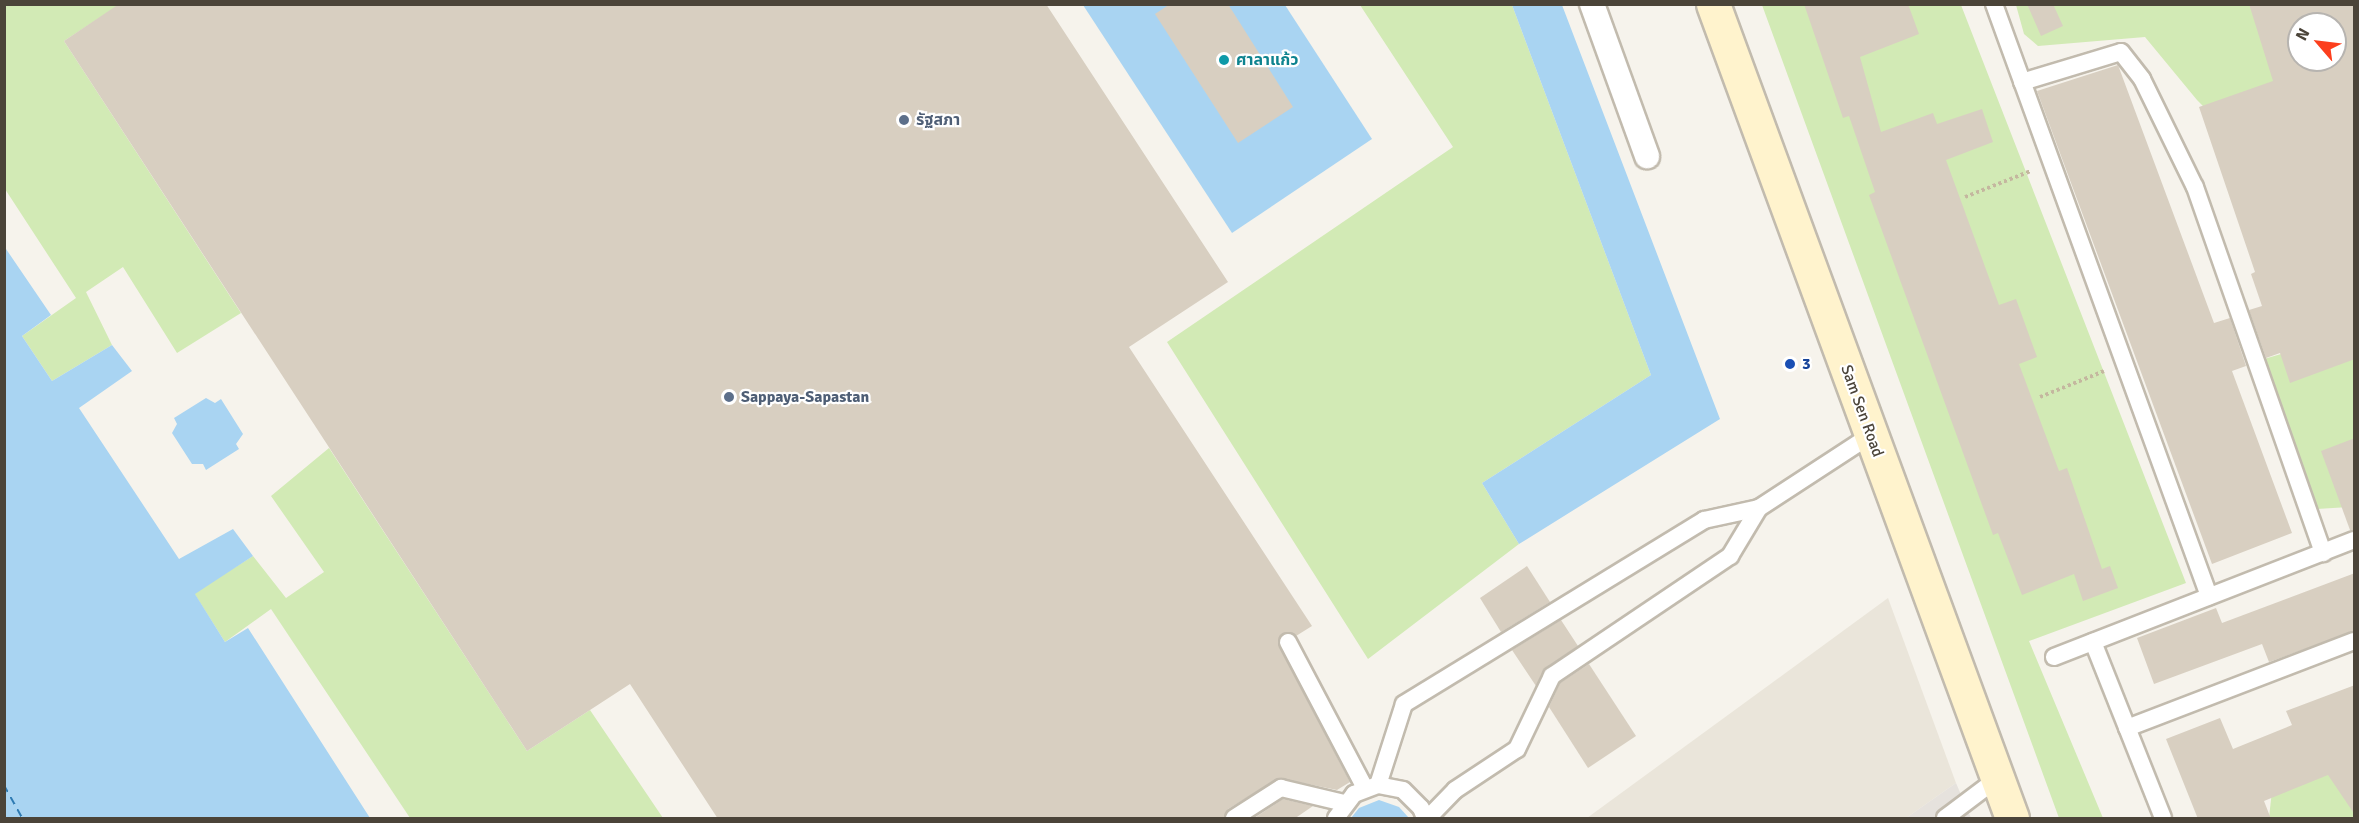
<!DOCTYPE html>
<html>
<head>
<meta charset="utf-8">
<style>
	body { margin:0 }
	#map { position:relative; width:2359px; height:823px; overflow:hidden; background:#f6f3ec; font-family:Signika,"Noto Sans Thai",sans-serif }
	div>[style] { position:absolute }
	.residential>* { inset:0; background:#eae5da }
	.industrial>* { inset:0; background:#e6e2dd }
	.green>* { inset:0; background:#d2eab5 }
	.water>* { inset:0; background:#a9d4f2 }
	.ferry>* { height:1.5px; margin-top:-0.75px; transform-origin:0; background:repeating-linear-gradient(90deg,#2e7ab2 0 8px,transparent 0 14px) }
	.building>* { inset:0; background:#d8cfc1 }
	.path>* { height:4px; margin-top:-2px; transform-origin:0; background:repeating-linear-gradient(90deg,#c4b79f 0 3px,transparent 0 6px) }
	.roads { filter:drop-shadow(2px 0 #c2bbae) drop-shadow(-2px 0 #c2bbae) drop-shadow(0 2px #c2bbae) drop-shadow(0 -2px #c2bbae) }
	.service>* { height:16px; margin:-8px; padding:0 8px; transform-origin:8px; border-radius:8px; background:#fff }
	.pedestrian>* { height:24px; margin:-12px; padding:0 12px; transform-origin:12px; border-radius:12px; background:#fff }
	.secondary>* { height:33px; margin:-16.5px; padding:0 16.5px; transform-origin:16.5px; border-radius:16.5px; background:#fff3cd }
	.dots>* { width:16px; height:16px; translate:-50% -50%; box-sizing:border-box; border:3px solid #fff; border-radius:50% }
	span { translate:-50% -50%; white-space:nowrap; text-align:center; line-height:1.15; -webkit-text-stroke:4.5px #fff; paint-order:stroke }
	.culture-label { font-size:16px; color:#0d838f; font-weight:700 }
	.left { translate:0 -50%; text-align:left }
	.service-label { font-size:16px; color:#4e5e75; font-weight:700 }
	.transit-label { font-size:16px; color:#164399; font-weight:700 }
	.street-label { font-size:16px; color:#4b4439 }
	.frame { position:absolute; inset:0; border:6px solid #4b4439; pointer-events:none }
	.north { position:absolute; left:2287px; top:12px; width:60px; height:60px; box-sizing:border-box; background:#fff; border:2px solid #b7b4b0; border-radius:50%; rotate:298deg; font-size:16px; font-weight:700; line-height:24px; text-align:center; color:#4b4439 }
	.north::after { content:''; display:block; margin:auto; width:21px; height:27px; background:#fc3f1d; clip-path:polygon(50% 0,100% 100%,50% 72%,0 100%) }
</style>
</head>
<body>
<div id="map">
	<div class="residential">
		<div style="clip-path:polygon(1888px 598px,1956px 783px,1906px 818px,1587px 818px)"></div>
	</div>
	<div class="industrial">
		<div style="clip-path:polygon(1956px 783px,1971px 818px,1906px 818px)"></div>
	</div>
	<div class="green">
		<div style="clip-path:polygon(4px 5px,119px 5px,64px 41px,241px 313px,177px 353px,123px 267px,86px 292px,112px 345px,52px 381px,22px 336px,76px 298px,5px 189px)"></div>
		<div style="clip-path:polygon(1360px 5px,1512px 5px,1651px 375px,1482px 483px,1519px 544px,1368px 659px,1167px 342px,1453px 147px)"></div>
		<div style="clip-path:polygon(1762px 5px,1961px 5px,2186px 583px,2029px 641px,2103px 818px,2059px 818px)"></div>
		<div style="clip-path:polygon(evenodd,2016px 5px,2354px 5px,2333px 237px,2197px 100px,2145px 37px,2038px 46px,2024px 34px,2016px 5px,2299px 24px,2335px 24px,2335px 60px,2299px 60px,2299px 24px)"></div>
		<div style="clip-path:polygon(2354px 333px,2354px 446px,2349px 507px,2317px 509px,2264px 359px)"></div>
		<div style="clip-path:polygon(329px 448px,527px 751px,590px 710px,663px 818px,410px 818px,271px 609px,225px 642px,194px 593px,253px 556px,286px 598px,324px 572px,271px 496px)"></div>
		<div style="clip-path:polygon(2354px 737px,2354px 818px,2269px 818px,2274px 772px)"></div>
	</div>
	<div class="water">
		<div style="clip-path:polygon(1083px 5px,1285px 5px,1372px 139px,1232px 233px)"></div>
		<div style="clip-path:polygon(1512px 5px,1562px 5px,1720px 419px,1519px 544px,1482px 483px,1651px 375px)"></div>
		<div style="clip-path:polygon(4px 246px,51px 315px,22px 336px,52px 381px,112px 345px,132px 371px,79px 408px,179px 559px,233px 529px,253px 556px,195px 594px,225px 642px,248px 628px,370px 818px,5px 818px)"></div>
		<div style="clip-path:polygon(206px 398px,215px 403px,221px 399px,243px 434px,236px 444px,239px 449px,206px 470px,203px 464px,192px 464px,172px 433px,177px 424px,174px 418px)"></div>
		<div style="clip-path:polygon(1379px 800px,1399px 807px,1409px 818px,1351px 818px,1359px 808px)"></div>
	</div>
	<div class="ferry">
		<div style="left:4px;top:785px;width:38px;rotate:61deg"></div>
	</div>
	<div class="building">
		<div style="clip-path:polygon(119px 4px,1046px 4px,1228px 282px,1129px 347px,1312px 626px,1296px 636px,1283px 633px,1279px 646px,1350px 782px,1337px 790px,1279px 778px,1228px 809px,1224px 819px,718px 819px,630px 684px,527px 751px,64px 41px)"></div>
		<div style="clip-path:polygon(1170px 4px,1228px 4px,1293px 107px,1238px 143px,1155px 14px)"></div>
		<div style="clip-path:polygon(1804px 4px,1908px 4px,1919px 34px,1860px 57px,1881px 132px,1933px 113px,1937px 124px,1982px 109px,1993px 142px,1946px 160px,1999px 305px,2016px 299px,2037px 357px,2019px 364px,2059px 471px,2067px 468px,2102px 569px,2110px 566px,2118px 588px,2083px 601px,2074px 574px,2022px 595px,1998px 533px,1993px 535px,1869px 195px,1875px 192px,1849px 116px,1843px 118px)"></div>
		<div style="clip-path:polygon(2027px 4px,2053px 4px,2063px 26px,2041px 36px)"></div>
		<div style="clip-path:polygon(evenodd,2249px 4px,2355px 4px,2355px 359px,2290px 383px,2280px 353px,2266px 358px,2249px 310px,2262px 306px,2251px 274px,2255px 272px,2199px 107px,2273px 81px,2249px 4px,2299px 24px,2335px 24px,2335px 60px,2299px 60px,2299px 24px)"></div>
		<div style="clip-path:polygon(2118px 65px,2214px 323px,2230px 318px,2246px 366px,2232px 371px,2292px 533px,2212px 564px,2037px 91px)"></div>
		<div style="clip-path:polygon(2355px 438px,2355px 530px,2350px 530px,2321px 451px)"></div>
		<div style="clip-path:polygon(1527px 566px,1550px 602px,1501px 632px,1480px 598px)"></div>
		<div style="clip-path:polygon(2355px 573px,2355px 631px,2269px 662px,2262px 644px,2154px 684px,2137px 638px,2216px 608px,2222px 623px)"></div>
		<div style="clip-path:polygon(1561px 620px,1578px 646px,1546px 668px,1536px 686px,1512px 650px)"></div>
		<div style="clip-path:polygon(1589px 664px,1636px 736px,1588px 768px,1549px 707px,1560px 683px)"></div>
		<div style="clip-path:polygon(2355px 685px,2355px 815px,2328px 775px,2264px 801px,2271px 819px,2198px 819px,2166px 739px,2220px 718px,2233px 749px,2292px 725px,2286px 711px)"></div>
		<div style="clip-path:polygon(1283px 799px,1313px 806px,1294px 819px,1253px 819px)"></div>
	</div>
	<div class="path">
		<div style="left:1965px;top:197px;width:71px;rotate:-21.5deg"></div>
		<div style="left:2040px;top:397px;width:69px;rotate:-22.1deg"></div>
	</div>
	<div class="roads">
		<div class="service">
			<div style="left:1994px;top:4px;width:630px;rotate:70.04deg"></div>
			<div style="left:2022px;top:82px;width:103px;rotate:-16.9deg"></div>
			<div style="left:2121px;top:52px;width:34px;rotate:52deg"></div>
			<div style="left:2142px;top:79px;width:120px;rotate:63.9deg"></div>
			<div style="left:2195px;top:187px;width:388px;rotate:70.7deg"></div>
			<div style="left:1288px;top:642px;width:165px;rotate:62.2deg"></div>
			<div style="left:2093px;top:642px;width:189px;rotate:68.3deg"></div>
			<div style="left:2054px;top:657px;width:322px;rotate:-21.3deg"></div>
			<div style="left:2127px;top:728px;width:243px;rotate:-21deg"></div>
			<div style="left:1378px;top:785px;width:85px;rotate:-72.2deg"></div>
			<div style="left:1404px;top:704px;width:352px;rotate:-31.5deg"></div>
			<div style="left:1704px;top:520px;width:56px;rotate:-12.3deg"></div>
			<div style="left:1759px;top:508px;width:134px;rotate:-33.1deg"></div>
			<div style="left:1234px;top:818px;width:56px;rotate:-32.6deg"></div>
			<div style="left:1281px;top:788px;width:65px;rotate:13.4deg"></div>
			<div style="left:1336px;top:818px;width:30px;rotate:-53deg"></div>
			<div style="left:1354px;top:794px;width:26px;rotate:-21deg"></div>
			<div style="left:1378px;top:785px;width:25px;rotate:11deg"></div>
			<div style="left:1403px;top:790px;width:25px;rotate:45deg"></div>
			<div style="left:1421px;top:808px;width:11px;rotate:68deg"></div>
			<div style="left:1428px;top:818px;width:39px;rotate:-46deg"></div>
			<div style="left:1455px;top:790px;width:74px;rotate:-33.5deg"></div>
			<div style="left:1517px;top:749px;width:81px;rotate:-64.4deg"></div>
			<div style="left:1552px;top:676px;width:215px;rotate:-34deg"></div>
			<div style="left:1730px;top:556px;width:56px;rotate:-58.9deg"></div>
			<div style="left:1945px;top:818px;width:65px;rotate:-36.9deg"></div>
		</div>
		<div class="pedestrian">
			<div style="left:1592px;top:4px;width:162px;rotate:70.1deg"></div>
		</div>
		<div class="secondary">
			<div style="left:1713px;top:4px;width:867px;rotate:69.83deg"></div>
		</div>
	</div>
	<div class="dots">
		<div style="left:1224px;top:60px;background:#0f9aa8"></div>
		<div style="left:904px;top:120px;background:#5c6f8a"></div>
		<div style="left:1790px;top:364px;background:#1a4fb4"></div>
		<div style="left:729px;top:397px;background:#5c6f8a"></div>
	</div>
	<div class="culture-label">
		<span class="left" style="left:1236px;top:60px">ศาลาแก้ว</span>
	</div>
	<div class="service-label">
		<span class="left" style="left:916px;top:120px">รัฐสภา</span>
		<span class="left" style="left:741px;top:397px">Sappaya-Sapastan</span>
	</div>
	<div class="transit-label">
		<span class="left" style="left:1802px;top:364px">3</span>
	</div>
	<div class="street-label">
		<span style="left:1862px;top:411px;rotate:70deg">Sam Sen Road</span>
	</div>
	<div class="frame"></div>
	<div class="north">N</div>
</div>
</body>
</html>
